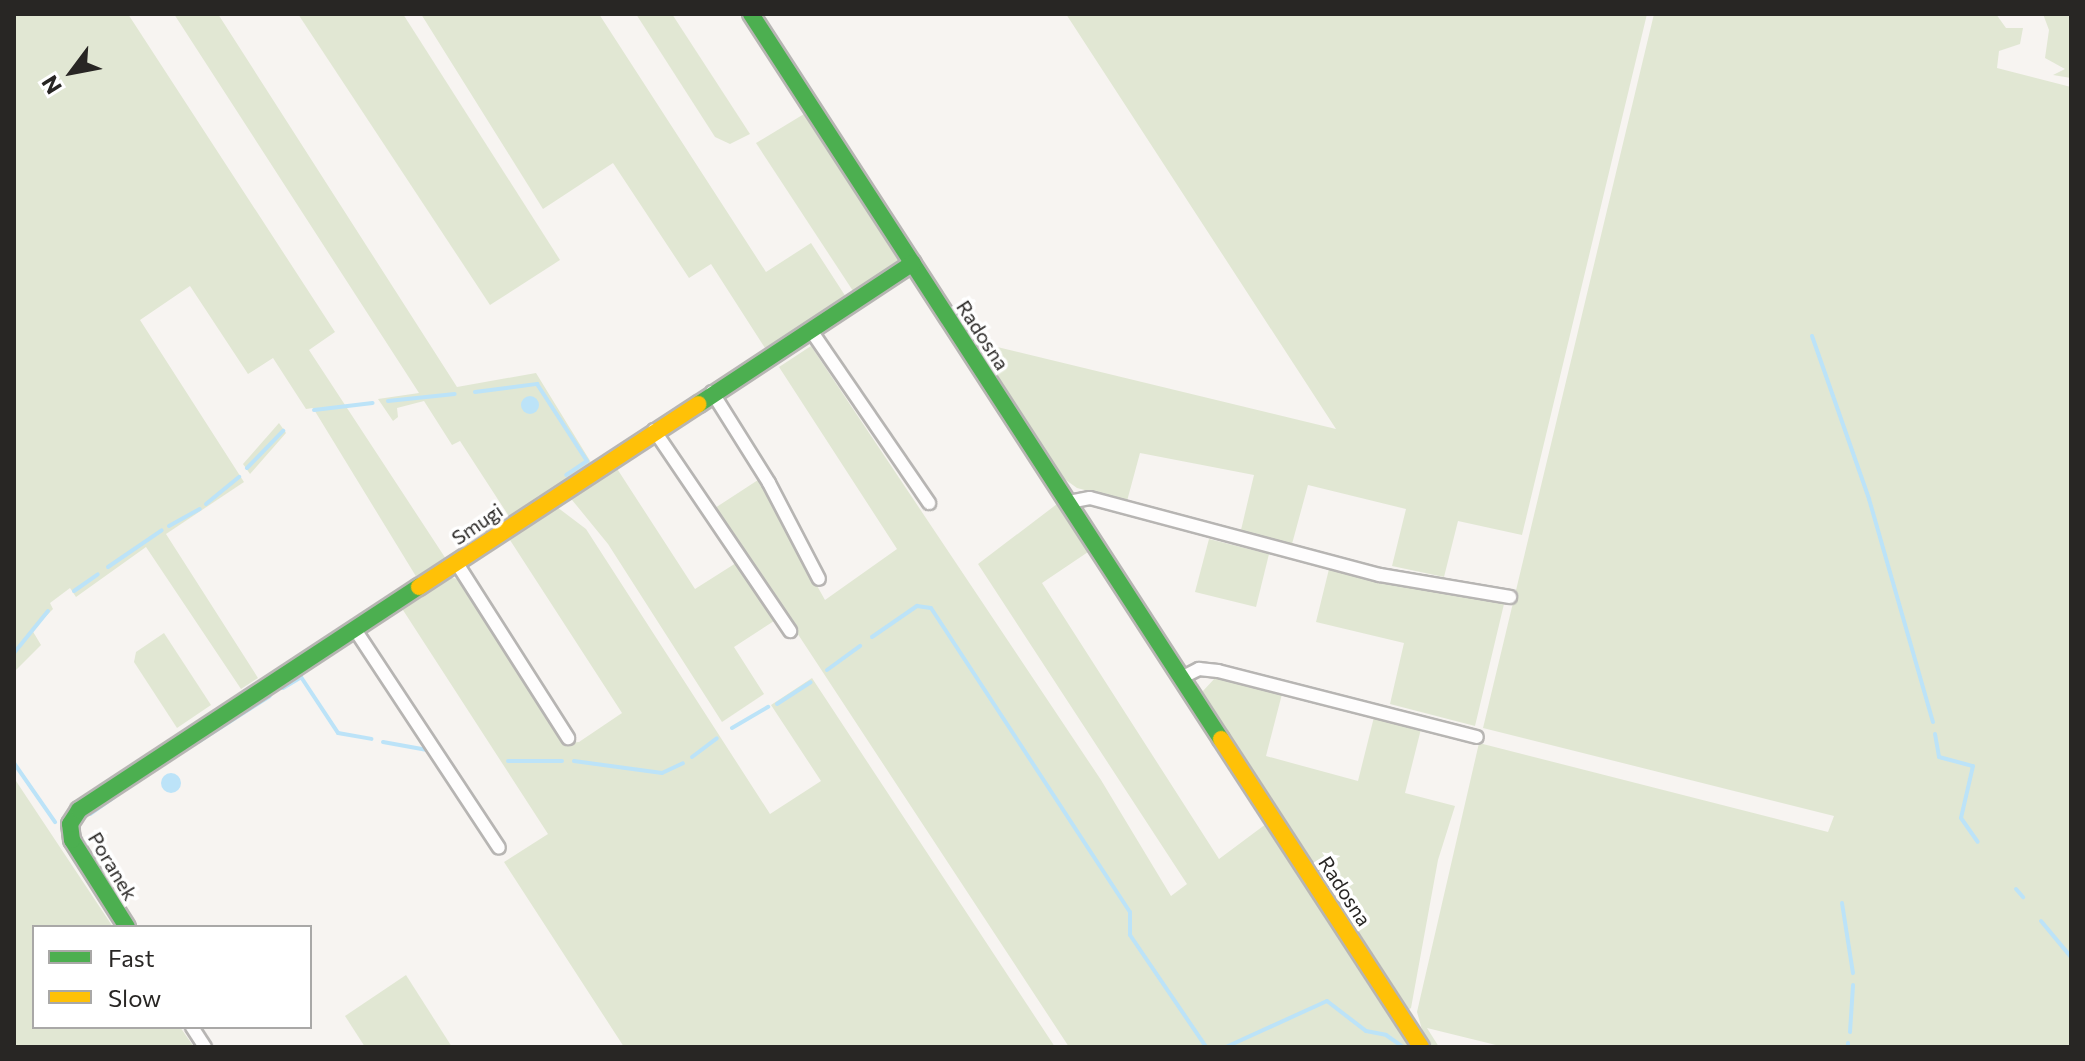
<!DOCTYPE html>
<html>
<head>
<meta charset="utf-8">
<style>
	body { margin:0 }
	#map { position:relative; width:2085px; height:1061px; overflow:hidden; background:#f7f4f1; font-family:Commissioner,sans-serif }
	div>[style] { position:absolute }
	.green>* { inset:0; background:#e1e7d3 }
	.water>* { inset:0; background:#bce3f8 }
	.round { border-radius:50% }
	.stream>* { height:4px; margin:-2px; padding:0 2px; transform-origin:2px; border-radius:2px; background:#bce3f8 }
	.roads { filter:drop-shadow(2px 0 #b7b5b3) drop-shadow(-2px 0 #b7b5b3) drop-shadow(0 2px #b7b5b3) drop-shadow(0 -2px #b7b5b3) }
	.street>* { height:12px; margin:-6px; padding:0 6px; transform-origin:6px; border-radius:6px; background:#fefdfd }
	.fast>* { height:16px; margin:-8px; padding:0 8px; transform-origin:8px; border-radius:8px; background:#4caf50 }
	.slow>* { height:16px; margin:-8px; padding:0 8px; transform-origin:8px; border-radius:8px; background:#ffc107 }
	span { translate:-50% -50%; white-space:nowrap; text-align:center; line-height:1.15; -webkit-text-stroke:7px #fff; paint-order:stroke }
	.street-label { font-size:20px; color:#282624 }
	.frame { position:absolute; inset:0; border:16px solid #282624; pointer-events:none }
	.legend { position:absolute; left:32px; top:925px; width:280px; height:104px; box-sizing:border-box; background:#fff; border:2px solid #a9a8a7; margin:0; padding:10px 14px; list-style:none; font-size:24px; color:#282624 }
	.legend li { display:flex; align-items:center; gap:16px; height:40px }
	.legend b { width:40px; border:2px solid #a9a8a7 }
	.north { position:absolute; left:32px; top:32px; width:80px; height:80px; -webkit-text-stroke:6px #fff; paint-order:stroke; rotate:238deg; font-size:22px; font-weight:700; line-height:32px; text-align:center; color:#282624 }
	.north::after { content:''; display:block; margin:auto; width:28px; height:36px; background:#282624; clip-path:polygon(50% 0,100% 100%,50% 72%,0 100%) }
</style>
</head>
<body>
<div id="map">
	<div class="green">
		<div style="clip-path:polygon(14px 14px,128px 14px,335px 332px,309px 350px,446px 559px,417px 578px,313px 408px,306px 409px,273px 358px,248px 374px,190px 286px,140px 320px,244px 482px,166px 534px,258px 678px,241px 689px,146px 547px,76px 597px,70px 588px,50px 603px,53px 609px,32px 630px,41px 645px,14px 672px)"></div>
		<div style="clip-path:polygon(174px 14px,218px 14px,457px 387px,536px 373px,592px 464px,510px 518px,460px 441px,452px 445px,424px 401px,397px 408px,398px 417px,393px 421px,378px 399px,419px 393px)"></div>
		<div style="clip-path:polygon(298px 14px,403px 14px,560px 260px,490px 305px)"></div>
		<div style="clip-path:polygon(421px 14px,599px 14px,766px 272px,811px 243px,846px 297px,765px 348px,711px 264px,689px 278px,613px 163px,543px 209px)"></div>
		<div style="clip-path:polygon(636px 14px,672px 14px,750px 134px,730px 144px,715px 137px)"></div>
		<div style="clip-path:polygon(1066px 14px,1647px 14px,1522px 535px,1458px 521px,1444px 577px,1392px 566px,1406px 509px,1308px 485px,1292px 544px,1241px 530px,1254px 475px,1140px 453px,1127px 501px,1077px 488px,1056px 473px,968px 340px,1336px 429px)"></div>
		<div style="clip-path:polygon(1654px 14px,1996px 14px,2006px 28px,2023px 28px,2020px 44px,1999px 51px,1997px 68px,2071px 87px,2071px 1047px,1504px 1047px,1427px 1028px,1439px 1047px,1427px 1047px,1417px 1012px,1479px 743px,1828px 832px,1834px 816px,1483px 728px)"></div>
		<div style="clip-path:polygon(2043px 14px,2071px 14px,2071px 78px,2053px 75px,2065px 69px,2045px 58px,2049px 30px)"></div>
		<div style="clip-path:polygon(804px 114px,900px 254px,899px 263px,853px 291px,756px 143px)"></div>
		<div style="clip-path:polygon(811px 346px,1101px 780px,1171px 896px,1187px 884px,978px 564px,1057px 504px,1088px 552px,1042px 583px,1219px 859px,1270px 821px,1416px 1047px,1069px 1047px,715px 508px,758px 480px,825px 600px,897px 549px,779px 367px)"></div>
		<div style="clip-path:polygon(279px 423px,286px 433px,250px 474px,243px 464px)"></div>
		<div style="clip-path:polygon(614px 464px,695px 589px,736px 563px,774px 621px,734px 647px,764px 694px,722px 722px,608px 544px,568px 495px)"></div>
		<div style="clip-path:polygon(553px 504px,586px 529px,770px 814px,821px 781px,771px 705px,812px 678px,1055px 1047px,624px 1047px,504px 862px,548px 834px,401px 607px,445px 577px,459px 579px,567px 743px,579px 742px,622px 713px,506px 534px)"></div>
		<div style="clip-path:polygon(1209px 539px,1269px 554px,1256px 607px,1195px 592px)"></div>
		<div style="clip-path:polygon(1329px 569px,1504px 604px,1475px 726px,1390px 704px,1404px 643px,1316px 622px)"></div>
		<div style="clip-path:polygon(164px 633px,211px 705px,177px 728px,134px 662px,136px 652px)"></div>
		<div style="clip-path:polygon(1216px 677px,1282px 694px,1266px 756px,1358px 781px,1374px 717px,1421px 729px,1405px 793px,1455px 806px,1438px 860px,1411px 1008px,1406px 1011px,1204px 700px,1202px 692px)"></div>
		<div style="clip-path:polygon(14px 778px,113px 927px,34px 927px,34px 1027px,180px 1027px,194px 1047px,14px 1047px)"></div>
		<div style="clip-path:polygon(406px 975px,452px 1047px,365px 1047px,345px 1016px)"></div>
	</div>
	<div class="water">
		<div class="round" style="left:521px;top:396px;width:18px;height:18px"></div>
		<div class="round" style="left:161px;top:773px;width:20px;height:20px"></div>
	</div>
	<div class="stream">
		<div style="left:1812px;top:336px;width:173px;rotate:70.7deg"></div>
		<div style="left:1869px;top:499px;width:232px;rotate:74deg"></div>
		<div style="left:475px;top:392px;width:63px;rotate:-7.4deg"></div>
		<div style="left:537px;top:384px;width:92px;rotate:57deg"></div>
		<div style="left:587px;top:461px;width:25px;rotate:146deg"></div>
		<div style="left:388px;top:401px;width:67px;rotate:-6deg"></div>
		<div style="left:314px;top:410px;width:59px;rotate:-6.8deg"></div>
		<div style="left:247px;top:468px;width:52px;rotate:-45.8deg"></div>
		<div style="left:206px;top:504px;width:43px;rotate:-39.3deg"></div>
		<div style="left:169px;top:526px;width:35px;rotate:-29deg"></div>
		<div style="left:108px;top:567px;width:65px;rotate:-34.4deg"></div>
		<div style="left:74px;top:591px;width:29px;rotate:-35deg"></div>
		<div style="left:872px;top:637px;width:55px;rotate:-34.6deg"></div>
		<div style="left:917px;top:606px;width:14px;rotate:8deg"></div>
		<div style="left:931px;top:608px;width:363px;rotate:56.8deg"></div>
		<div style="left:1130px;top:912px;width:23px;rotate:90deg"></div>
		<div style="left:1130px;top:935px;width:135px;rotate:55.8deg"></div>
		<div style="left:14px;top:653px;width:54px;rotate:-51deg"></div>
		<div style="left:827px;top:670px;width:41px;rotate:-36deg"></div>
		<div style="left:283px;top:688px;width:21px;rotate:-31deg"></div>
		<div style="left:301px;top:677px;width:67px;rotate:56.5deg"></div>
		<div style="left:338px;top:733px;width:34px;rotate:10deg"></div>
		<div style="left:777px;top:704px;width:40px;rotate:-32.9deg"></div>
		<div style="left:732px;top:728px;width:42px;rotate:-30.3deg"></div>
		<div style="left:1935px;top:734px;width:23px;rotate:80deg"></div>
		<div style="left:1939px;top:757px;width:35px;rotate:15deg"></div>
		<div style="left:1973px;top:766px;width:53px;rotate:103deg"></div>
		<div style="left:1961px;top:818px;width:29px;rotate:55deg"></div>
		<div style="left:198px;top:742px;width:85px;rotate:-32.6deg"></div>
		<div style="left:383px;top:742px;width:45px;rotate:10.3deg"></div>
		<div style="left:692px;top:757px;width:31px;rotate:-37deg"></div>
		<div style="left:508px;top:761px;width:54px"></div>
		<div style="left:574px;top:761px;width:89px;rotate:7.8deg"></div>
		<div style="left:662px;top:773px;width:23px;rotate:-25deg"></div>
		<div style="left:14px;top:763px;width:72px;rotate:55.2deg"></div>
		<div style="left:139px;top:780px;width:13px;rotate:-32deg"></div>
		<div style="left:90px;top:814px;width:29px;rotate:-35deg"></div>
		<div style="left:2016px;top:889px;width:11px;rotate:49deg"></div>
		<div style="left:1842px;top:903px;width:71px;rotate:81.1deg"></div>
		<div style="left:2041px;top:921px;width:47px;rotate:50.2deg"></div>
		<div style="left:1850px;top:1032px;width:47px;rotate:-86.3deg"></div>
		<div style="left:1226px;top:1047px;width:111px;rotate:-24.5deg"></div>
		<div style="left:1327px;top:1001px;width:49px;rotate:37.6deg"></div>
		<div style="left:1366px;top:1031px;width:20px;rotate:11deg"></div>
		<div style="left:1386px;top:1035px;width:21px;rotate:35deg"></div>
		<div style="left:1848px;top:1047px;width:4px;rotate:-90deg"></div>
	</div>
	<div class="roads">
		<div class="street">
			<div style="left:810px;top:329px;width:211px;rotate:55.6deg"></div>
			<div style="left:712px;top:392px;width:107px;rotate:57.9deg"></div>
			<div style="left:769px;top:483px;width:108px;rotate:62.5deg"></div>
			<div style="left:654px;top:430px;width:243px;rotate:55.9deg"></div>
			<div style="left:1069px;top:502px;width:21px;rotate:-11deg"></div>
			<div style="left:1090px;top:498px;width:300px;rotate:14.9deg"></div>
			<div style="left:1380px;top:575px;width:132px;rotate:9.6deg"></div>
			<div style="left:456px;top:562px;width:209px;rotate:57.5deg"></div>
			<div style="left:354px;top:628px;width:263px;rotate:56.6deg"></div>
			<div style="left:1183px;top:677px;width:18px;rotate:-27deg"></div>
			<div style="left:1199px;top:669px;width:19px;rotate:6deg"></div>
			<div style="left:1218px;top:671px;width:267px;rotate:14.3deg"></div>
			<div style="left:192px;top:1027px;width:24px;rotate:57deg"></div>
		</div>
		<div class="fast">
			<div style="left:751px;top:14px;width:864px;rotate:57.05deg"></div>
			<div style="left:699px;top:404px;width:256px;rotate:-33.4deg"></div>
			<div style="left:127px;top:927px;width:103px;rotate:-122.3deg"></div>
			<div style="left:72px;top:840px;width:16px;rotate:-97deg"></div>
			<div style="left:70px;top:824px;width:17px;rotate:-57deg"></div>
			<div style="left:79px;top:810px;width:407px;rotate:-33.3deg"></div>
		</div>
		<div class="slow">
			<div style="left:419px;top:587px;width:334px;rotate:-33.2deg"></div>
			<div style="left:1221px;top:739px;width:367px;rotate:57deg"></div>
		</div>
	</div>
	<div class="street-label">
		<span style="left:983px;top:335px;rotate:57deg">Radosna</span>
		<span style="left:477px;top:524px;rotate:-34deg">Smugi</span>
		<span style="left:113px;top:866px;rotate:59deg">Poranek</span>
		<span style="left:1345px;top:891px;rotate:57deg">Radosna</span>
	</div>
	<div class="frame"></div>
	<ul class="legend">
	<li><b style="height:10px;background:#4caf50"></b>Fast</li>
	<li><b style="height:10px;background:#ffc107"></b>Slow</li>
	</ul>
	<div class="north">N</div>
</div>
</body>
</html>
